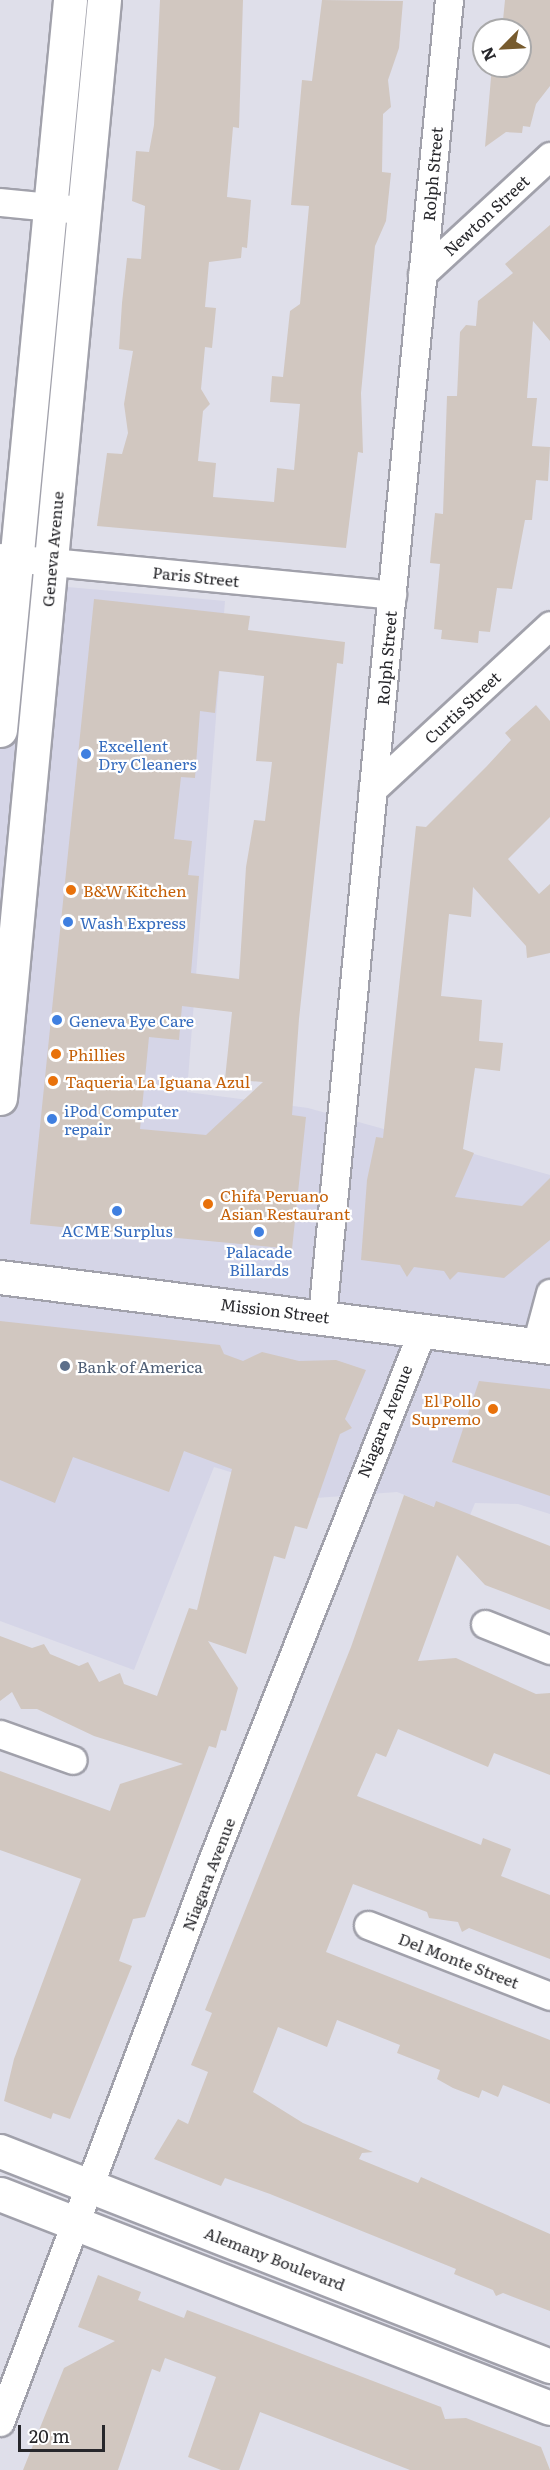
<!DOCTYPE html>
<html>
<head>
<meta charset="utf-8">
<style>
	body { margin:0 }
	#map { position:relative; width:550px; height:2470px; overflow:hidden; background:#dfdfea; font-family:Literata,serif }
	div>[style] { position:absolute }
	.built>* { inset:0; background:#d5d5e7 }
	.building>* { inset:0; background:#d1c7c0 }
	.roads { filter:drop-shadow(2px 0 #a1a1ab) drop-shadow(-2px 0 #a1a1ab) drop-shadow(0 2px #a1a1ab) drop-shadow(0 -2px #a1a1ab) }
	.minor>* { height:27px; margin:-13.5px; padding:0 13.5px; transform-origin:13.5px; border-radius:13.5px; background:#fff }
	.secondary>* { height:33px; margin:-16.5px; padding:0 16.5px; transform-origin:16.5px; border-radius:16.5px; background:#fff }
	.primary>* { height:33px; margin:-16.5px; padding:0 16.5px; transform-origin:16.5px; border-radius:16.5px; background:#fff }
	.dots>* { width:16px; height:16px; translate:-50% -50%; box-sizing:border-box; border:3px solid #fff; border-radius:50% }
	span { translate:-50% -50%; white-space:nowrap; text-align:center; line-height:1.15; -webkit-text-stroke:4.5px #fff; paint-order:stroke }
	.street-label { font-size:16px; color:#27272b }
	.shop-label { font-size:16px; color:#366cbe }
	.left { translate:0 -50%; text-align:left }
	.food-label { font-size:16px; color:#c56008 }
	.right { translate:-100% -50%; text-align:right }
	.service-label { font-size:16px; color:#4e5e75 }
	.north { position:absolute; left:472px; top:18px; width:60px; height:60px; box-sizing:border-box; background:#fff; border:2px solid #a9a9aa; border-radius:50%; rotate:246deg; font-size:16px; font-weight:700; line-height:24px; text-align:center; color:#27272b }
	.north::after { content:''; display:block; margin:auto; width:21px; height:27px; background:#775b2e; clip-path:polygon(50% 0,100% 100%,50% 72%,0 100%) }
	.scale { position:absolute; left:18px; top:2425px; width:87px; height:27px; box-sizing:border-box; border:3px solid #27272b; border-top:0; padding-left:8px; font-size:18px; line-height:21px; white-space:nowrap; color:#27272b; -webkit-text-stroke:4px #fff; paint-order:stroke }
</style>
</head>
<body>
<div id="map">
	<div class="built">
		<div style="clip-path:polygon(0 581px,225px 601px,187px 1092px,308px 1108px,550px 1175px,550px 1514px,518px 1504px,475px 1503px,468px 1520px,397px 1492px,316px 1498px,214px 1467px,134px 1670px,0 1621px)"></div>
	</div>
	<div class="building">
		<div style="clip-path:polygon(160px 0,243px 0,239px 128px,233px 127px,227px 197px,251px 200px,247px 248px,242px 247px,241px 258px,209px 262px,205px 307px,216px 308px,212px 348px,205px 347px,201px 389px,210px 404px,203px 411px,198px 461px,216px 463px,213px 497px,274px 502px,277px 468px,294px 470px,300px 404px,270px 402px,272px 376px,283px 377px,290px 311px,300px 304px,309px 206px,291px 205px,302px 80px,312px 81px,322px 0,403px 1px,399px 48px,388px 80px,391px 107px,383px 114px,382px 172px,391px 173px,386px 221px,375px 246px,361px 393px,363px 453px,358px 452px,346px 548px,97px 526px,107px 453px,122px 454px,128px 433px,124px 404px,133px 351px,119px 349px,122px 303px,127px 258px,141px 259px,145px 206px,132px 201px,136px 151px,149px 152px,154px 125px)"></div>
		<div style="clip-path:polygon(505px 0,550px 0,550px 86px,536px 104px,530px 127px,523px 126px,522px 133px,506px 132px,485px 147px,492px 66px,520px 66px,520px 30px,502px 30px)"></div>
		<div style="clip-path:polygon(550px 225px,550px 341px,533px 321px,527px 398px,537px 398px,532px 446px,550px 447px,548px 481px,536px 480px,532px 520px,525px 520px,512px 589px,497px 588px,490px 632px,479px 631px,478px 643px,441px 639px,442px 630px,434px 629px,440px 564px,430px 563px,435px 513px,443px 514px,447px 396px,457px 396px,460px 332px,466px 325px,476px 326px,478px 301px,513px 273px,505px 264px)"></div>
		<div style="clip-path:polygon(evenodd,94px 599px,250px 616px,248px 630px,345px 642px,343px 664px,337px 663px,299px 1019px,292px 1115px,306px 1117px,292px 1249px,30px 1224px,94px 599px,219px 671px,264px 676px,256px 761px,272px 762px,265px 821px,254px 820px,246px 867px,239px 979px,191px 973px,199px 876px,188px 875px,192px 841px,174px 839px,181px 777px,195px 778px,200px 711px,215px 713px,219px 671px,94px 599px,182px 1006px,232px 1012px,225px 1079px,263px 1082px,206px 1135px,140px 1129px,149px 1037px,179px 1040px,182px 1006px)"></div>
		<div style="clip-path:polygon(536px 705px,550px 721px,550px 817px,508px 859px,539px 894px,550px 884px,550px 953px,527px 958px,526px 946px,473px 887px,471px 917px,449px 914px,441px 996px,482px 1000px,479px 1041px,503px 1043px,500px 1071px,475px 1068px,463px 1149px,474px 1153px,455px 1197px,522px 1206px,550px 1178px,550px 1240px,504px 1278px,458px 1272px,450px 1280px,444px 1271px,414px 1267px,407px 1277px,400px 1265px,361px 1260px,367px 1180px,376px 1137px,383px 1138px,416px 826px,426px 827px,487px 766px,511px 740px,505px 733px)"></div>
		<div style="clip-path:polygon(0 1321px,220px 1345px,224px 1354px,243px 1361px,262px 1352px,299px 1361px,336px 1360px,366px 1370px,345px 1419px,352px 1428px,340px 1434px,307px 1529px,295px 1526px,285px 1559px,274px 1556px,246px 1654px,208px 1641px,238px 1688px,226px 1731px,221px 1730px,216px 1748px,209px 1746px,145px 1917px,133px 1919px,119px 1961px,132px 1966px,70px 2119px,53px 2113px,51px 2119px,4px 2101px,14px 2059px,81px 1879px,0 1850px,0 1771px,110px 1811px,120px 1784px,183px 1764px,94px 1736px,37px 1709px,21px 1709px,12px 1692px,0 1701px,0 1636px,32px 1648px,44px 1644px,50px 1654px,79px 1666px,88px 1662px,99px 1682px,120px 1673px,124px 1684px,157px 1696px,189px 1608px,197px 1610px,232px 1469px,184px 1451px,169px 1492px,73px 1457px,55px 1503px,0 1480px)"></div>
		<div style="clip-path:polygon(479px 1381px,550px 1389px,550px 1496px,452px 1462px)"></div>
		<div style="clip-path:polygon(404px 1495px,434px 1507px,436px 1501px,550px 1546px,550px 1610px,485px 1585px,457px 1555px,418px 1661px,456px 1658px,536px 1694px,550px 1693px,550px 1775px,494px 1753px,488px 1767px,398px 1729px,386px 1757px,376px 1753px,357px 1796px,481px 1845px,483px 1838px,511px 1849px,501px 1876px,550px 1895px,550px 1959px,469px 1928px,462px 1932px,458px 1922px,429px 1918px,427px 1912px,353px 1884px,326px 1952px,550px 2040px,550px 2104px,503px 2085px,498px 2097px,482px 2090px,479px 2098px,453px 2088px,437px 2079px,440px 2070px,397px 2053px,400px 2045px,337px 2020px,327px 2047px,278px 2027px,253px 2092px,303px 2123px,373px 2152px,362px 2153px,359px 2159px,418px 2183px,421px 2177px,550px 2234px,550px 2311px,503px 2293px,496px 2296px,493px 2290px,454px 2274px,456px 2269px,270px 2194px,225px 2178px,221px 2186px,154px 2159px,178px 2119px,188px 2124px,208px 2072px,191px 2065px,212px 2013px,205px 2010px,351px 1647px)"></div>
		<div style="clip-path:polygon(98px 2275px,141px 2292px,138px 2300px,184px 2318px,187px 2310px,441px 2407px,445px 2419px,466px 2418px,541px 2447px,550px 2470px,410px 2470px,260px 2412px,239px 2470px,221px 2470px,188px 2457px,216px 2377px,165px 2358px,160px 2372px,152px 2369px,118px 2470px,23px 2470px,64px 2368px,115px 2341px,78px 2327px)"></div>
	</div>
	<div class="roads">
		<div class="minor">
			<div style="left:0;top:202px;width:70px;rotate:5.7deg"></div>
			<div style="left:422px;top:274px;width:174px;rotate:-42.7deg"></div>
			<div style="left:0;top:557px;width:394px;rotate:5.5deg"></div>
			<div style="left:373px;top:789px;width:241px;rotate:-42.8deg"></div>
			<div style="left:322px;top:1316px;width:1322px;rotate:-84.49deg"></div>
			<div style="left:536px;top:1345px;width:54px;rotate:-74.9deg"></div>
			<div style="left:485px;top:1624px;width:70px;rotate:21.8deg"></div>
			<div style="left:0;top:1734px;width:77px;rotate:19.6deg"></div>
			<div style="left:368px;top:1925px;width:195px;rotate:21.3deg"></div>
			<div style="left:0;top:2422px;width:603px;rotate:-69.31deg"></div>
			<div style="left:213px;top:1858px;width:569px;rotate:-68.35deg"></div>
		</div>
		<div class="secondary">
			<div style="left:0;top:1277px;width:554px;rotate:7.25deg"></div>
		</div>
		<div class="primary">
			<div style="left:0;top:730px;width:733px;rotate:-84.52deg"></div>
			<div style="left:0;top:1098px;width:1103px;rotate:-84.59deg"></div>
			<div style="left:0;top:2151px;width:591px;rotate:21.35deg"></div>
			<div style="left:0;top:2194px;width:590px;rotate:21.26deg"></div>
		</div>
	</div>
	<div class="dots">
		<div style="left:86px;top:754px;background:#3f7fe0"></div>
		<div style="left:71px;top:890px;background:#e8710a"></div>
		<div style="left:68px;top:922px;background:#3f7fe0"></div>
		<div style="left:57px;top:1020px;background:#3f7fe0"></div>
		<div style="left:56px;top:1054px;background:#e8710a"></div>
		<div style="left:53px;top:1081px;background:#e8710a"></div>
		<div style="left:52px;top:1119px;background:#3f7fe0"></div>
		<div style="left:208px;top:1204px;background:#e8710a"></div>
		<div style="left:117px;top:1211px;background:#3f7fe0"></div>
		<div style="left:259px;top:1232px;background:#3f7fe0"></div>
		<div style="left:65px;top:1366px;background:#5c6f8a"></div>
		<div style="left:493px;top:1409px;background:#e8710a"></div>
	</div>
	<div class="street-label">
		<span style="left:432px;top:174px;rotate:-85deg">Rolph Street</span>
		<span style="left:486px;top:215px;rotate:-43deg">Newton Street</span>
		<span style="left:52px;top:549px;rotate:-85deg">Geneva Avenue</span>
		<span style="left:196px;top:576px;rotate:6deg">Paris Street</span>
		<span style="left:386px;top:658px;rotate:-85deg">Rolph Street</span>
		<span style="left:462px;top:707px;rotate:-43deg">Curtis Street</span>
		<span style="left:275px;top:1310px;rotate:7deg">Mission Street</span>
		<span style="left:384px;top:1421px;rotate:-68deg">Niagara Avenue</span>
		<span style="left:208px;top:1874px;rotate:-69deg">Niagara Avenue</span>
		<span style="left:459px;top:1960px;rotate:21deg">Del Monte Street</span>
		<span style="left:275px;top:2258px;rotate:21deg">Alemany Boulevard</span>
	</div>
	<div class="shop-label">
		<span class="left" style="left:98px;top:754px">Excellent<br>Dry Cleaners</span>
		<span class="left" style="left:80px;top:922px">Wash Express</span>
		<span class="left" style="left:69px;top:1020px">Geneva Eye Care</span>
		<span class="left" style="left:64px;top:1119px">iPod Computer<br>repair</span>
		<span style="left:117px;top:1230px">ACME Surplus</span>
		<span style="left:259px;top:1260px">Palacade<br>Billards</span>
	</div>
	<div class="food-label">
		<span class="left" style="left:83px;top:890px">B&amp;W Kitchen</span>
		<span class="left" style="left:68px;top:1054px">Phillies</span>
		<span class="left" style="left:65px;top:1081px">Taqueria La Iguana Azul</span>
		<span class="left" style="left:220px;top:1204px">Chifa Peruano<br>Asian Restaurant</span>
		<span class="right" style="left:481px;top:1409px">El Pollo<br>Supremo</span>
	</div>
	<div class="service-label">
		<span class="left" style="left:77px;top:1366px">Bank of America</span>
	</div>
	<div class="north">N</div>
	<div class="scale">20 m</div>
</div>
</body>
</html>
